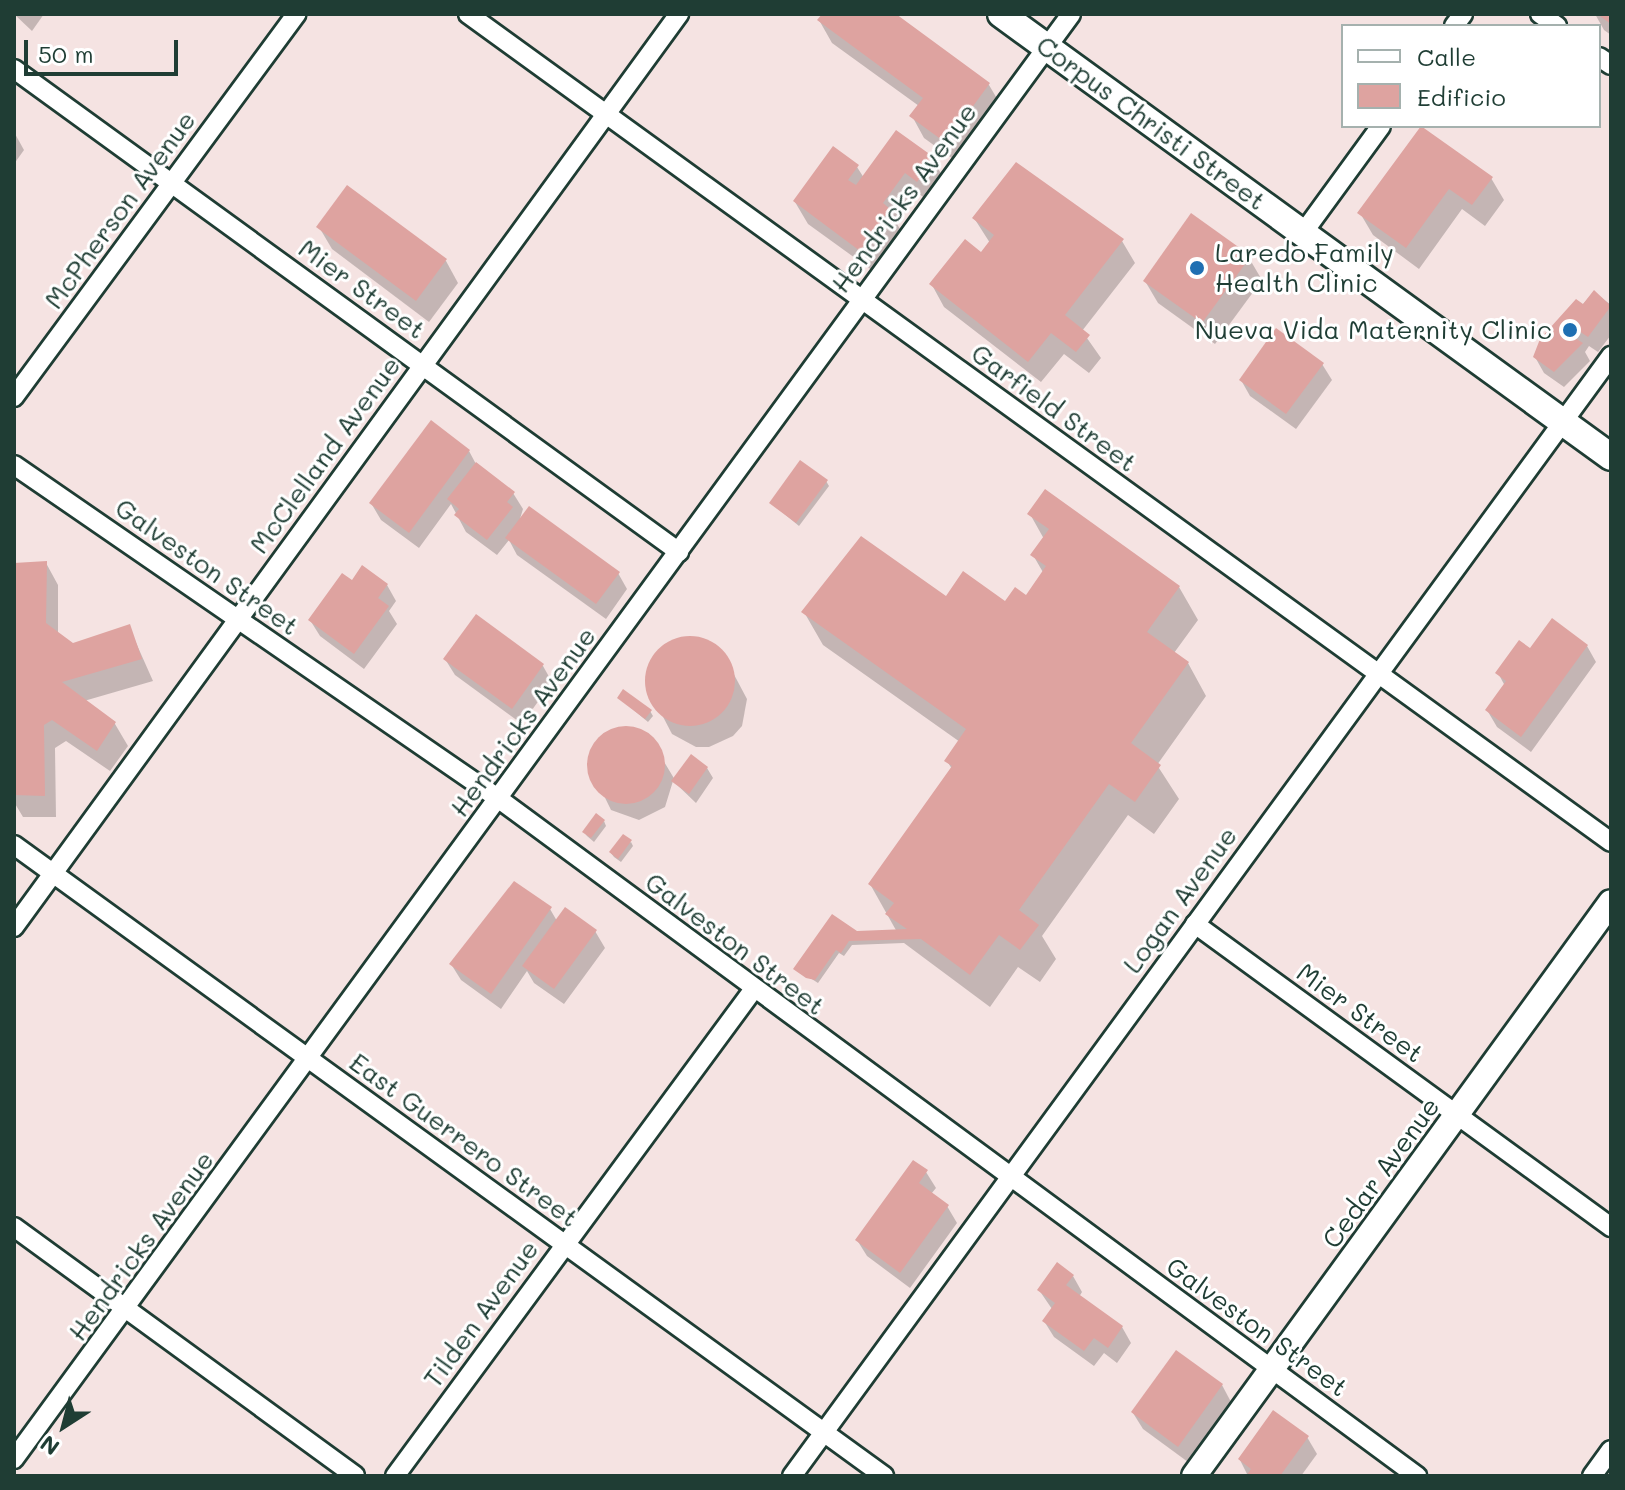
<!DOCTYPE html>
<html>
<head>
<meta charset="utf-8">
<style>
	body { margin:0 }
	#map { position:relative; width:1625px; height:1490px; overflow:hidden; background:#f5e3e2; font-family:Mali,sans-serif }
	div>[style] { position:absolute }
	.shadow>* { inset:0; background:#0003 }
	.building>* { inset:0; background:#dea3a0 }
	.round { border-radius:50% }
	.roads { filter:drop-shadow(2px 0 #1f3d34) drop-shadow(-2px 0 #1f3d34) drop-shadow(0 2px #1f3d34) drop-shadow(0 -2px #1f3d34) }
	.minor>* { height:18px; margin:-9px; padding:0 9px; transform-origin:9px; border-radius:9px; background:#fff }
	.tertiary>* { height:24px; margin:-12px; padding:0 12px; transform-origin:12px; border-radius:12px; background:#fff }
	.secondary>* { height:26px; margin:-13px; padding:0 13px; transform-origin:13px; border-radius:13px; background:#fff }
	.dots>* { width:22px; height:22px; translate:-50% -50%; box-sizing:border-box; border:4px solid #fff; border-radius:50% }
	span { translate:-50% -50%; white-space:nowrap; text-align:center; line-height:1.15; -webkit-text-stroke:6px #fff; paint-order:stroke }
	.street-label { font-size:26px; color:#1f3d34 }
	.poi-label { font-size:26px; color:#1f3d34 }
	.left { translate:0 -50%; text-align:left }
	.right { translate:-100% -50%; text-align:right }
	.frame { position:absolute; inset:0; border:16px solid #1f3d34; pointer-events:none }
	.legend { position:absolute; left:1341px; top:24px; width:260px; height:104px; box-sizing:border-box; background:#fff; border:2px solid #a5b1ae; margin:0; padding:10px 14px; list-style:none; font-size:24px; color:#1f3d34 }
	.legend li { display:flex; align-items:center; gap:16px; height:40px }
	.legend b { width:40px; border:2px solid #a5b1ae }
	.north { position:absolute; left:24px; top:1386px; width:80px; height:80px; -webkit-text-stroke:6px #fff; paint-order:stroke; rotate:216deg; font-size:22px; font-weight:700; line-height:32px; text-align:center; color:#1f3d34 }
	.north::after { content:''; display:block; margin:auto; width:28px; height:36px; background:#1f3d34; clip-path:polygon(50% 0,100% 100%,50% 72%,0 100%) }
	.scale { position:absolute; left:24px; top:40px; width:154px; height:36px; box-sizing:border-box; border:4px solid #1f3d34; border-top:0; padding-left:10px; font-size:24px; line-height:28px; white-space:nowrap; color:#1f3d34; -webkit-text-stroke:6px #fff; paint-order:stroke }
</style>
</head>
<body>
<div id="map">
	<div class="shadow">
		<div style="clip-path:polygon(14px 14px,44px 14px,32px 31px)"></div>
		<div style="clip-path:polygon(824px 14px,893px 14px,989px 85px,1002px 107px,960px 164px,924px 138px,912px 116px,919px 106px,832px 43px,819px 20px)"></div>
		<div style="clip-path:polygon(1595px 14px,1611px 14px,1611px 35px,1604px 30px)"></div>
		<div style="clip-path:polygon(1422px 128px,1491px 178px,1504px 200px,1485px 226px,1462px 209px,1419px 269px,1373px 235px,1360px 213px)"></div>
		<div style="clip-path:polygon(14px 132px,24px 150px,14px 164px)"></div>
		<div style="clip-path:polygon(933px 160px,946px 182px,930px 202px,919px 194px,897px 224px,902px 232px,873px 271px,808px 224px,795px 202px,857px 167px,864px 178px)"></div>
		<div style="clip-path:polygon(974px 218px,1122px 241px,1135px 263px,1082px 331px,1101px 358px,1089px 373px,1064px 354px,1041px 382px,944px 307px,932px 285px,981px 254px,990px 243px)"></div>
		<div style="clip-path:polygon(319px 227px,446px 261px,458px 283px,429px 322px,332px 249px)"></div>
		<div style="clip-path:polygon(1249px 258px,1262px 280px,1215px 344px,1158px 303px,1145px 281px)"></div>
		<div style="clip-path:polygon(1594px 292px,1611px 305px,1611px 335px,1598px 352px,1589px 346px,1585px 352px,1590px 361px,1564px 387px,1544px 373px,1535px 357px)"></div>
		<div style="clip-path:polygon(1322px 364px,1332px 380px,1296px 429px,1250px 396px,1241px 380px)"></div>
		<div style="clip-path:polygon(469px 451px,477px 466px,513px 493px,523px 509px,519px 522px,618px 573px,627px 589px,606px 619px,517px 555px,509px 540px,497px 555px,466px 532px,451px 504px,419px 548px,381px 520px,371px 503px)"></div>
		<div style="clip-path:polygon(826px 481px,829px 486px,799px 526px,771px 503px)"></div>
		<div style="clip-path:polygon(1030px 514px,1179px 587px,1198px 620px,1174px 653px,1188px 663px,1206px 696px,1157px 765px,1179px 799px,1154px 834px,1128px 815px,1042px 936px,1056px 959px,1040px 982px,1018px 967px,990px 1007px,904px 943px,852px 945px,844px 956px,839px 953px,818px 983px,796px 969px,856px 933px,897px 932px,870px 884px,952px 769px,947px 761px,960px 742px,823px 645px,804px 612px,946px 599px,1005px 603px,1026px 598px,1044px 574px,1033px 555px,1044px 539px)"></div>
		<div style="clip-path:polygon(46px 563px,58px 585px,58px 634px,72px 645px,129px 627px,153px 681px,84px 701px,115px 724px,128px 746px,110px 771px,66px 741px,55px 748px,56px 817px,23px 817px,14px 802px,14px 565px)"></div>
		<div style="clip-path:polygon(352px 582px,387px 585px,396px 601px,389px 611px,397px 624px,364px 669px,320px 636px,310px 620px)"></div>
		<div style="clip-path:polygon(685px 638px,698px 639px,722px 652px,747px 699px,742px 726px,733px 736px,709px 747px,696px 747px,672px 734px,647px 686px,652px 660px,661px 649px)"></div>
		<div style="clip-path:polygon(1587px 646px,1596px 662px,1531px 752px,1497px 727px,1487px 710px,1505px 686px,1498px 673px,1531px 651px)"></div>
		<div style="clip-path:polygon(445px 659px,543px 666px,552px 682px,522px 724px,455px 675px)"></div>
		<div style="clip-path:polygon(619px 698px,650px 711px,653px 716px,648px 722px)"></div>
		<div style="clip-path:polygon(629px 728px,648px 735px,675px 780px,707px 768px,713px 778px,696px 803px,673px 781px,665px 807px,639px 820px,611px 810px,589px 765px,601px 738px)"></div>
		<div style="clip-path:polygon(604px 821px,606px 826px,594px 842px,587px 836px,584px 832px)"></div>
		<div style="clip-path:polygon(631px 842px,633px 846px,621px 862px,614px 857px,611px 853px)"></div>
		<div style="clip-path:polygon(550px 909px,557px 921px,595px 931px,605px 948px,564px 1004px,534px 983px,527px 971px,501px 1009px,461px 980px,451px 964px)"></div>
		<div style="clip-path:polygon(926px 1172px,936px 1188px,931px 1194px,947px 1206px,957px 1223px,910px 1288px,867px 1256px,857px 1240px)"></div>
		<div style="clip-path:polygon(1073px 1276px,1082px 1292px,1079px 1297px,1122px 1327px,1131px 1343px,1117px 1363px,1104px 1353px,1094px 1366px,1054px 1337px,1044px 1321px,1052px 1309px,1039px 1290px)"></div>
		<div style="clip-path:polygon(1222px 1385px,1231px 1402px,1188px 1462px,1143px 1429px,1133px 1413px)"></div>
		<div style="clip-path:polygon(1307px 1437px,1317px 1454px,1301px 1476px,1248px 1476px,1240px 1460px)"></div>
	</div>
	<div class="building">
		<div style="clip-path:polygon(822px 14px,896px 14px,990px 83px,946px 143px,909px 116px,923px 98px,817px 20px)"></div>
		<div style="clip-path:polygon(1597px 14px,1611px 14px,1611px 24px)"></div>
		<div style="clip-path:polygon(1421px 126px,1493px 177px,1472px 205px,1449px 189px,1406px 248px,1357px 213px)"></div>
		<div style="clip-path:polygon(896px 130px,935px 158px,917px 182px,905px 173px,883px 203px,890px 209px,860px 251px,793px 201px,833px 146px,859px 165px,848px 180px,856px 185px)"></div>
		<div style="clip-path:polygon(1016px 162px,1124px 239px,1065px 315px,1090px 335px,1076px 352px,1051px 333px,1028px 362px,929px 284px,965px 239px,981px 252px,994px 235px,972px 218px)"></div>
		<div style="clip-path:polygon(347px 185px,447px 259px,416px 301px,316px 227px)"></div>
		<div style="clip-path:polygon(1191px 213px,1251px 256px,1202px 323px,1143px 281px)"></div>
		<div style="clip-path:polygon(1594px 290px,1611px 306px,1588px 337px,1579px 331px,1575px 338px,1583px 343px,1554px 372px,1533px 357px,1540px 339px,1576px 299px,1583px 304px)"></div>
		<div style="clip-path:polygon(1276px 328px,1324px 363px,1286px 414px,1239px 380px)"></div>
		<div style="clip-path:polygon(431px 420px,470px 450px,409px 533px,369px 503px)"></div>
		<div style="clip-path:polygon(800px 460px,828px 480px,796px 523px,769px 503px)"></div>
		<div style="clip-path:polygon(476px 462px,515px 492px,507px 502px,513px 507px,487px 540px,454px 515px,459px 509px,447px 499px)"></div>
		<div style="clip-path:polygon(1045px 489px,1180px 586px,1147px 632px,1189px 662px,1131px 743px,1161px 765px,1135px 802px,1109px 784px,1019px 910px,1039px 925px,1020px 950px,999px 935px,970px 975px,921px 939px,849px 941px,841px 953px,836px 950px,815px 980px,806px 978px,793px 969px,832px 914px,857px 931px,907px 929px,885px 914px,894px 903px,868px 884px,952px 766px,944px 761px,966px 729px,801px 612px,861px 536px,946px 596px,963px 571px,1005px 601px,1015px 587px,1026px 595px,1046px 566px,1030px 555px,1049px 529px,1027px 514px)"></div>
		<div style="clip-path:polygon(529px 506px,620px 572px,596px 604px,505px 538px)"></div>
		<div style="clip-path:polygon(47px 561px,46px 623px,73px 643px,130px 624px,142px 659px,62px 682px,116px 722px,97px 751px,52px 720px,44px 725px,45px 796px,14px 795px,14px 563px)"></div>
		<div style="clip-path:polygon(362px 565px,388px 584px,378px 598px,389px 606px,354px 654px,308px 620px,342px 573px,352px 580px)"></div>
		<div style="clip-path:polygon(476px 614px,544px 664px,512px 709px,443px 659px)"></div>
		<div style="clip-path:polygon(1552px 618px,1588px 645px,1521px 737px,1485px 710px,1506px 681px,1495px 673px,1519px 640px,1530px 648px)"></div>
		<div class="round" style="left:645px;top:636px;width:90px;height:90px"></div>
		<div style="clip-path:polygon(623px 689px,652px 710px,645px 719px,617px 698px)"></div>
		<div class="round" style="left:587px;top:726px;width:78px;height:78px"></div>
		<div style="clip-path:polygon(691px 754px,708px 767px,689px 794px,671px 781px)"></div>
		<div style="clip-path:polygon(596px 813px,605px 820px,591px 838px,582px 832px)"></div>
		<div style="clip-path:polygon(623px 834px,632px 840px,618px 859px,609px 852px)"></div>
		<div style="clip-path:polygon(514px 881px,552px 907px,491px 994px,449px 964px)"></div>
		<div style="clip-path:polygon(565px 907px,597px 930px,554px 989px,522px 966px)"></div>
		<div style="clip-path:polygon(913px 1160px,928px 1170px,919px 1183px,949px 1205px,900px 1273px,855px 1240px)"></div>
		<div style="clip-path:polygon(1057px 1262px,1074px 1275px,1066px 1285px,1123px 1326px,1108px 1348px,1094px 1338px,1084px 1351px,1042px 1321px,1055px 1303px,1037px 1290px)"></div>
		<div style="clip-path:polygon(1176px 1350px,1223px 1384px,1178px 1447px,1131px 1412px)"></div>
		<div style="clip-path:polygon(1273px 1410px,1309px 1436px,1280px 1476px,1246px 1476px,1251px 1469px,1238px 1459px)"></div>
	</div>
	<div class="roads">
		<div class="minor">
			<div style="left:468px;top:14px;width:1411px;rotate:35.92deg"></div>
			<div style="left:1540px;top:14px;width:21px;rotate:35deg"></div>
			<div style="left:1454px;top:26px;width:15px;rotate:-53deg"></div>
			<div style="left:1599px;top:57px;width:14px;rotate:34deg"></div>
			<div style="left:14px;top:69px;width:822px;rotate:35.99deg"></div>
			<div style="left:1303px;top:233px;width:132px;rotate:-53.9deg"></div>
			<div style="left:14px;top:397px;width:476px;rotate:-53.6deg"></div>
			<div style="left:14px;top:465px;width:589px;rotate:34.55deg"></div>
			<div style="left:499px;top:799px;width:1141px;rotate:36.41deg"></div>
			<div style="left:14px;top:845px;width:1075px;rotate:35.95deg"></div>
			<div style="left:1195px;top:924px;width:515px;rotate:36.07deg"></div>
			<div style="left:14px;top:927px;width:1130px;rotate:-53.93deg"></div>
			<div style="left:14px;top:1227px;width:422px;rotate:36.1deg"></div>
			<div style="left:14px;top:1459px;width:1790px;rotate:-53.81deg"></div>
			<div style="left:395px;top:1476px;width:604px;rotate:-53.62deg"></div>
			<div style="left:792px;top:1476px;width:1388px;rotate:-53.82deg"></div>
			<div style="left:1592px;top:1476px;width:32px;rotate:-54deg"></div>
		</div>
		<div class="tertiary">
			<div style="left:1194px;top:1476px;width:709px;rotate:-54deg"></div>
		</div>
		<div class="secondary">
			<div style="left:1001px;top:14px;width:754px;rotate:35.99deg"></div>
		</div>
	</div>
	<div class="dots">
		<div style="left:1197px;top:268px;background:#1f6fb2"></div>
		<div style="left:1570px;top:330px;background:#1f6fb2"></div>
	</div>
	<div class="street-label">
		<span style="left:1151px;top:123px;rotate:36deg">Corpus Christi Street</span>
		<span style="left:904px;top:198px;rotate:-54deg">Hendricks Avenue</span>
		<span style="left:120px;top:210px;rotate:-54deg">McPherson Avenue</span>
		<span style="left:362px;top:289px;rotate:36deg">Mier Street</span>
		<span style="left:1054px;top:408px;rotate:36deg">Garfield Street</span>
		<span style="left:325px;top:455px;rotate:-54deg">McClelland Avenue</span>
		<span style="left:207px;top:567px;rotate:35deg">Galveston Street</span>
		<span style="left:523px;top:722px;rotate:-54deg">Hendricks Avenue</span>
		<span style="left:1180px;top:900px;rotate:-54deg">Logan Avenue</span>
		<span style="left:735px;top:944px;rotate:37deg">Galveston Street</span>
		<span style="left:1360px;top:1013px;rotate:36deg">Mier Street</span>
		<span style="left:464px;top:1140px;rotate:36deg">East Guerrero Street</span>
		<span style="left:1381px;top:1173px;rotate:-54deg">Cedar Avenue</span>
		<span style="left:141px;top:1246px;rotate:-54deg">Hendricks Avenue</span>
		<span style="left:481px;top:1314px;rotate:-54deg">Tilden Avenue</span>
		<span style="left:1257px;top:1327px;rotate:36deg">Galveston Street</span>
	</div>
	<div class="poi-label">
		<span class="left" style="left:1215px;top:268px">Laredo Family<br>Health Clinic</span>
		<span class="right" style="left:1552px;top:330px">Nueva Vida Maternity Clinic</span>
	</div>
	<div class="frame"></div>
	<ul class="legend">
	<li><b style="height:10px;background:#fff"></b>Calle</li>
	<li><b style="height:22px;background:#dea3a0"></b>Edificio</li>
	</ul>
	<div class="north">N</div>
	<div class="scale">50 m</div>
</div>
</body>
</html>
